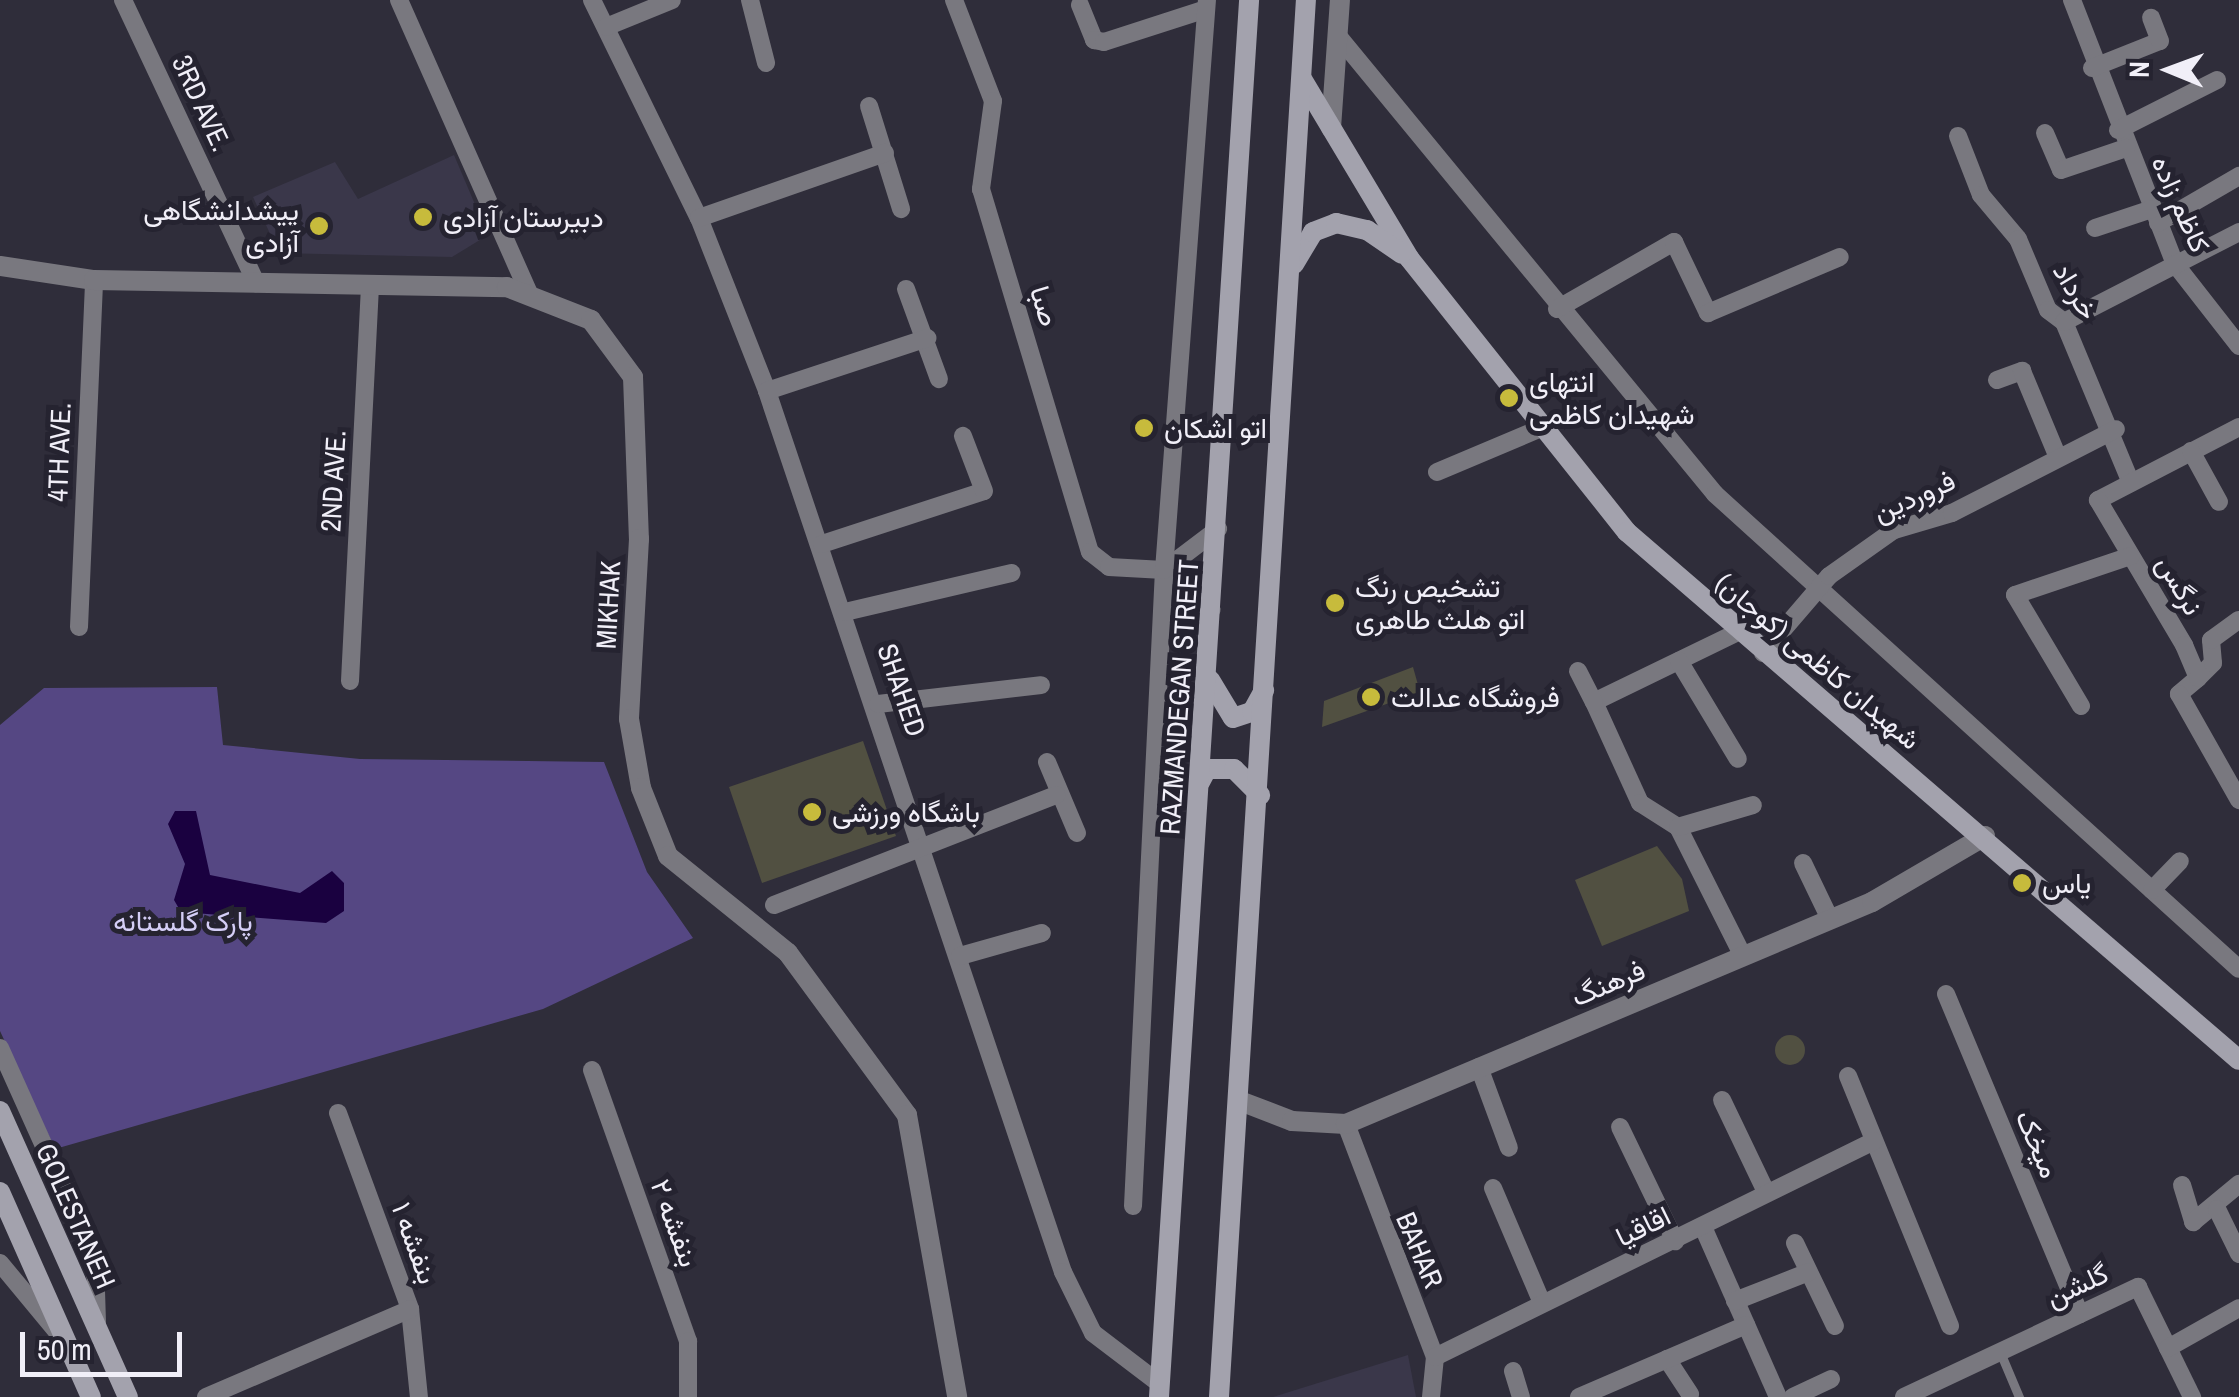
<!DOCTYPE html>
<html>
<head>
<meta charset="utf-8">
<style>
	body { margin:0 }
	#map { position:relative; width:2239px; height:1397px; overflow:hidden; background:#2f2d3a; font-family:"Archivo Narrow",Vazirmatn,sans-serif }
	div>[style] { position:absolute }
	.built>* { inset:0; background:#3a374a }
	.green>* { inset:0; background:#554783 }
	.water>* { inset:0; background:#1a0140 }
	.building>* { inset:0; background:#515041 }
	.round { border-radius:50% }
	.service>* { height:9px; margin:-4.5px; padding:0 4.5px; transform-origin:4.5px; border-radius:4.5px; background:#79787f }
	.minor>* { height:18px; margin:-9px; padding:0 9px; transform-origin:9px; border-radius:9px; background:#79787f }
	.tertiary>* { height:20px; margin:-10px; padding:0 10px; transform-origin:10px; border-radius:10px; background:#79787f }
	.secondary>* { height:20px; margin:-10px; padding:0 10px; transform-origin:10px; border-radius:10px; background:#a3a2ad }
	.dots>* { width:28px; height:28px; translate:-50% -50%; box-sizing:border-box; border:5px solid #252330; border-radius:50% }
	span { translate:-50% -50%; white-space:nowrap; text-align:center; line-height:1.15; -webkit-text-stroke:10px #252330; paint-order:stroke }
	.street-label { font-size:28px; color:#f1eff8 }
	.poi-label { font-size:28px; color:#f1eff8 }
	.right { translate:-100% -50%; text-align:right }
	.left { translate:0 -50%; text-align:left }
	.park-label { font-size:28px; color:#d4cef6 }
	.north { position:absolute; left:2119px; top:20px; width:100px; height:100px; -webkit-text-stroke:8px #252330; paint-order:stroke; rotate:271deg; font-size:28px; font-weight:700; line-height:40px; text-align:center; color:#f1eff8 }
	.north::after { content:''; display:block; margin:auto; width:35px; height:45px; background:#f1eff8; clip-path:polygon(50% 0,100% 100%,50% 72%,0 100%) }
	.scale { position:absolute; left:20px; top:1332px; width:162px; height:45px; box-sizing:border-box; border:5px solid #f1eff8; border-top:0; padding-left:12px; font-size:30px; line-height:35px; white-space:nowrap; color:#f1eff8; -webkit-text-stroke:8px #252330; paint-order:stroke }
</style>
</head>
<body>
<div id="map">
	<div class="built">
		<div style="clip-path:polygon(454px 155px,488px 235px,452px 257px,279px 253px,253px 197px,335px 162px,358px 199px)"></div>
		<div style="clip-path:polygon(1408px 1355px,1416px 1397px,1273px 1397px)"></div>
	</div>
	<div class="green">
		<div style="clip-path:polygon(217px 687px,223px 745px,360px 759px,604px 762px,647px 872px,693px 938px,543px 1009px,55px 1149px,0 1031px,0 725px,44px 688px)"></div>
	</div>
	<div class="water">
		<div style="clip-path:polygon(175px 811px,196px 811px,210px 875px,300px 893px,332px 871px,344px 883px,344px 911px,326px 923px,181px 912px,174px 900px,185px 864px,168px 824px)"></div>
	</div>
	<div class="building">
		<div style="clip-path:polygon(1413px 667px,1420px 692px,1322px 727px,1324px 701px)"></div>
		<div style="clip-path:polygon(863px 741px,896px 836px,762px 883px,729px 787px)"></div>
		<div style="clip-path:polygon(1657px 846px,1682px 879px,1689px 911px,1602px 946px,1575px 880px)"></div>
		<div class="round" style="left:1775px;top:1035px;width:30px;height:30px"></div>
	</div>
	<div class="service">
		<div style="left:2000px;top:1352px;width:49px;rotate:67.1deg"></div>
	</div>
	<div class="minor">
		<div style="left:123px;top:0;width:313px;rotate:64.8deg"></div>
		<div style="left:399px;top:0;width:321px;rotate:66.1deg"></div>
		<div style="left:592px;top:0;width:243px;rotate:63.9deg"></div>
		<div style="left:699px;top:218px;width:186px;rotate:68.5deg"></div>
		<div style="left:767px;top:391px;width:929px;rotate:71.43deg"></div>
		<div style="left:1063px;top:1272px;width:68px;rotate:63.8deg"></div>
		<div style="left:1093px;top:1333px;width:84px;rotate:37.3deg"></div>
		<div style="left:750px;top:0;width:65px;rotate:75.7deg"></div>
		<div style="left:954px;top:0;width:108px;rotate:68.9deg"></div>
		<div style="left:993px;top:101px;width:89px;rotate:97.8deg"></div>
		<div style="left:981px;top:189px;width:379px;rotate:73.3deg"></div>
		<div style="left:1090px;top:552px;width:24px;rotate:38deg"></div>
		<div style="left:1109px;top:567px;width:55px;rotate:3.1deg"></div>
		<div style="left:1164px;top:570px;width:62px;rotate:39.8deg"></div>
		<div style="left:2072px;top:0;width:283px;rotate:68.7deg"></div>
		<div style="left:2175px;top:264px;width:104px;rotate:52deg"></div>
		<div style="left:1080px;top:5px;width:38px;rotate:68deg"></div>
		<div style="left:1094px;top:40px;width:10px;rotate:11deg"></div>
		<div style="left:1104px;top:42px;width:107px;rotate:-17.9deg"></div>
		<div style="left:606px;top:27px;width:71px;rotate:-22.2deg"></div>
		<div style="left:1338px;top:36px;width:593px;rotate:50.54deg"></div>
		<div style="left:1715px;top:494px;width:707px;rotate:42.19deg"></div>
		<div style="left:2092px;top:68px;width:73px;rotate:-21.7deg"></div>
		<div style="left:2160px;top:41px;width:25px;rotate:-111deg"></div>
		<div style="left:869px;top:106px;width:108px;rotate:72.7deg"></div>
		<div style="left:2118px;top:130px;width:111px;rotate:-26.8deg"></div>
		<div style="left:2045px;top:133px;width:40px;rotate:66.6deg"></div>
		<div style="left:2061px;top:170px;width:69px;rotate:-18.7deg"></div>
		<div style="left:1958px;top:136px;width:63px;rotate:68.7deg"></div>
		<div style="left:1981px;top:195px;width:57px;rotate:49.9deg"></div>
		<div style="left:2018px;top:239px;width:77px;rotate:67.1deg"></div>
		<div style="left:2048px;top:310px;width:20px;rotate:37deg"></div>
		<div style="left:2064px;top:322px;width:174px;rotate:67.4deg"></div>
		<div style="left:699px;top:218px;width:197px;rotate:-19.3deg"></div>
		<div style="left:2158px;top:223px;width:94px;rotate:-30.1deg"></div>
		<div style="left:2095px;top:228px;width:60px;rotate:-18.4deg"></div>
		<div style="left:906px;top:289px;width:96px;rotate:69.9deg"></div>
		<div style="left:1557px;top:309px;width:135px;rotate:-29.8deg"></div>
		<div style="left:1674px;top:242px;width:79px;rotate:64.4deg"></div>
		<div style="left:1708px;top:313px;width:143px;rotate:-23deg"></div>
		<div style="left:2064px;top:322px;width:197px;rotate:-27.2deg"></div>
		<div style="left:1997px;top:380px;width:27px;rotate:-20deg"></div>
		<div style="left:2022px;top:371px;width:91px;rotate:67.4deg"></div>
		<div style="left:767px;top:391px;width:169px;rotate:-18.3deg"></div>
		<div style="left:2239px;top:427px;width:159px;rotate:152.6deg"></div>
		<div style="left:2098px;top:500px;width:169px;rotate:59.3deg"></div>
		<div style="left:2184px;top:645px;width:36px;rotate:67deg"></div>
		<div style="left:2198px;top:678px;width:25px;rotate:140deg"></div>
		<div style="left:2179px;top:694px;width:122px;rotate:60.5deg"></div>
		<div style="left:2191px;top:451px;width:58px;rotate:61.2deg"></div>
		<div style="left:1437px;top:472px;width:113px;rotate:-22.9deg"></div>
		<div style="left:822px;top:544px;width:170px;rotate:-18.1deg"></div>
		<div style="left:984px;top:491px;width:59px;rotate:-110.9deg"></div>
		<div style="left:1164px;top:570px;width:68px;rotate:-37.2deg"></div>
		<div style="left:845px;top:612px;width:171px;rotate:-13.2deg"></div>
		<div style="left:79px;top:627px;width:347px;rotate:-87.5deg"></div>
		<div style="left:1738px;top:632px;width:160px;rotate:154.1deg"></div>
		<div style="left:1594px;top:702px;width:111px;rotate:65.5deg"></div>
		<div style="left:1640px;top:803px;width:45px;rotate:32.3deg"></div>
		<div style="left:1678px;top:827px;width:144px;rotate:63.3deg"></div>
		<div style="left:1763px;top:653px;width:101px;rotate:-49.4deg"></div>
		<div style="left:1829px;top:576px;width:80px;rotate:-35.3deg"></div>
		<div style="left:1894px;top:530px;width:60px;rotate:-16.3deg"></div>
		<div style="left:1952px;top:513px;width:184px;rotate:-27.1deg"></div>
		<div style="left:1679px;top:661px;width:114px;rotate:59deg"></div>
		<div style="left:1578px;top:671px;width:35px;rotate:63deg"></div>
		<div style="left:2198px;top:678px;width:21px;rotate:-45deg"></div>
		<div style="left:2213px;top:663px;width:23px;rotate:-95deg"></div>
		<div style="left:2211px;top:640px;width:34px;rotate:-36deg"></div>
		<div style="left:350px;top:681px;width:397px;rotate:-87.1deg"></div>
		<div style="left:878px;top:704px;width:164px;rotate:-6.6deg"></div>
		<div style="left:2081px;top:706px;width:129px;rotate:-120.7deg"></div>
		<div style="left:2015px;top:595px;width:122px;rotate:-18.6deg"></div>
		<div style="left:1047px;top:762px;width:77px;rotate:67.1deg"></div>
		<div style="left:1678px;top:827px;width:78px;rotate:-16.3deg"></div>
		<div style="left:1803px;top:863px;width:62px;rotate:64.3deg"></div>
		<div style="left:2152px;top:890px;width:40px;rotate:-46deg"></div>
		<div style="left:774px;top:905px;width:303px;rotate:-21.3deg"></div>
		<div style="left:960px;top:956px;width:85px;rotate:-15.7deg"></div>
		<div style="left:1946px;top:994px;width:347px;rotate:67.3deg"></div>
		<div style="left:0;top:1048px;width:231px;rotate:65.8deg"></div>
		<div style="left:95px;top:1259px;width:63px;rotate:88.2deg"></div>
		<div style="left:1479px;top:1067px;width:86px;rotate:69.7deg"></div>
		<div style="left:592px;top:1070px;width:288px;rotate:70.5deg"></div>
		<div style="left:688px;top:1341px;width:56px;rotate:90deg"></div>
		<div style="left:1848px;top:1076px;width:270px;rotate:67.8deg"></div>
		<div style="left:1722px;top:1100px;width:102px;rotate:64.4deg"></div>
		<div style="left:338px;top:1113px;width:209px;rotate:69.8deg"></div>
		<div style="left:410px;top:1309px;width:88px;rotate:84.2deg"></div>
		<div style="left:1346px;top:1124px;width:249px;rotate:69.1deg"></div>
		<div style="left:1435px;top:1357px;width:40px;rotate:95.7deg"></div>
		<div style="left:1620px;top:1127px;width:127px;rotate:64.2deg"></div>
		<div style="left:2182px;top:1185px;width:39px;rotate:73deg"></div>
		<div style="left:2193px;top:1222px;width:60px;rotate:-39.6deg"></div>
		<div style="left:1493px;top:1188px;width:125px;rotate:66.9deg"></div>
		<div style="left:1133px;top:1206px;width:637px;rotate:-87.21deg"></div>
		<div style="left:1164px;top:570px;width:572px;rotate:-85.69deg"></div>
		<div style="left:2217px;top:1209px;width:50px;rotate:63.9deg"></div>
		<div style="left:1703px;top:1227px;width:186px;rotate:66.2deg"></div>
		<div style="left:1795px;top:1243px;width:92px;rotate:64.3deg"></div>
		<div style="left:0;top:1263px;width:99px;rotate:50.3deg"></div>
		<div style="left:1735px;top:1301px;width:79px;rotate:-21.4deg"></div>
		<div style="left:2168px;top:1348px;width:55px;rotate:63.9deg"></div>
		<div style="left:1435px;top:1357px;width:489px;rotate:-26.2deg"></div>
		<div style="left:1667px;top:1359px;width:42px;rotate:56.7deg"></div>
		<div style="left:1513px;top:1371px;width:27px;rotate:73deg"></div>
		<div style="left:206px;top:1397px;width:222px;rotate:-23.3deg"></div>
		<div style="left:1579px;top:1397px;width:182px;rotate:-23.3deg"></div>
		<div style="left:1793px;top:1397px;width:42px;rotate:-25.3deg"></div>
		<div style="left:1904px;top:1397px;width:259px;rotate:-25.2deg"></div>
		<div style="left:2138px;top:1287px;width:68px;rotate:63.8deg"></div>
		<div style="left:2168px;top:1348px;width:81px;rotate:-29.4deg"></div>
	</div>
	<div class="tertiary">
		<div style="left:1331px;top:128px;width:128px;rotate:-86deg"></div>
		<div style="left:0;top:266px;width:95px;rotate:8.5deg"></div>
		<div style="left:94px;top:280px;width:413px;rotate:1deg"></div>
		<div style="left:507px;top:287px;width:90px;rotate:21.4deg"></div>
		<div style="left:591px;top:320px;width:71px;rotate:53.6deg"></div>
		<div style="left:633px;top:377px;width:162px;rotate:87.9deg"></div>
		<div style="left:639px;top:539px;width:180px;rotate:93.2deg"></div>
		<div style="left:629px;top:719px;width:70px;rotate:80.1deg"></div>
		<div style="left:641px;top:788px;width:73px;rotate:68.3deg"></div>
		<div style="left:668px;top:856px;width:154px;rotate:38.9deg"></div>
		<div style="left:788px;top:953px;width:201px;rotate:53.7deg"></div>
		<div style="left:907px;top:1115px;width:286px;rotate:79.9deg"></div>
		<div style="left:1240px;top:1101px;width:56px;rotate:21deg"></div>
		<div style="left:1292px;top:1121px;width:54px;rotate:3.2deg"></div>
		<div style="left:1346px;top:1124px;width:571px;rotate:-22.88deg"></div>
		<div style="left:1872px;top:902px;width:131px;rotate:-30.3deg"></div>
	</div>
	<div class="secondary">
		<div style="left:1302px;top:79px;width:209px;rotate:59.1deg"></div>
		<div style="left:1409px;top:258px;width:350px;rotate:51.5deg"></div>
		<div style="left:1627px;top:532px;width:808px;rotate:40.79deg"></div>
		<div style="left:1294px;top:264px;width:37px;rotate:-59deg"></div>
		<div style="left:1313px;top:232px;width:25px;rotate:-21deg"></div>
		<div style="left:1336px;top:223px;width:32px;rotate:13deg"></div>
		<div style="left:1367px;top:230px;width:42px;rotate:34.4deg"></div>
		<div style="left:1210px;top:680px;width:44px;rotate:58.8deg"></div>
		<div style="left:1233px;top:718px;width:20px;rotate:-18deg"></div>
		<div style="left:1252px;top:712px;width:25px;rotate:-61deg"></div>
		<div style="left:1200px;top:782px;width:15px;rotate:-62deg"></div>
		<div style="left:1207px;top:769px;width:27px"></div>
		<div style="left:1234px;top:769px;width:37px;rotate:45deg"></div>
		<div style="left:0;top:1111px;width:313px;rotate:65.9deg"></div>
		<div style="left:0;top:1192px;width:224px;rotate:66.1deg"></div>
		<div style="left:1159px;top:1397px;width:1400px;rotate:-86.31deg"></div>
		<div style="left:1219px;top:1397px;width:1400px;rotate:-86.44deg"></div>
	</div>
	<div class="dots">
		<div style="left:423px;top:217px;background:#c7bb3c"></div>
		<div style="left:319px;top:226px;background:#c7bb3c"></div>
		<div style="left:1509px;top:398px;background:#c7bb3c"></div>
		<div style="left:1144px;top:428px;background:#c7bb3c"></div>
		<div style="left:1335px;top:603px;background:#c7bb3c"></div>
		<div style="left:1371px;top:697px;background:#c7bb3c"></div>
		<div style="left:812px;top:812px;background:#c7bb3c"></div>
		<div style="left:2022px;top:883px;background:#c7bb3c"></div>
	</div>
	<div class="street-label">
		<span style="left:202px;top:103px;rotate:65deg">3RD AVE.</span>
		<span style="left:2181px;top:204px;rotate:66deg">کاظم زاده</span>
		<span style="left:2076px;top:291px;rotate:59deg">خرداد</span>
		<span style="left:1045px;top:306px;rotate:73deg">صبا</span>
		<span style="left:59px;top:452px;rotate:-88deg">4TH AVE.</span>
		<span style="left:333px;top:481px;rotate:-87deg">2ND AVE.</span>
		<span style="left:1914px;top:496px;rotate:-24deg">فروردین</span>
		<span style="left:2180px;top:585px;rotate:60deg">نرگس</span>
		<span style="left:608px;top:605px;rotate:-87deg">MIKHAK</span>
		<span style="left:1818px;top:661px;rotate:40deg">شهیدان کاظمی (کوجان)</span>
		<span style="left:902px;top:690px;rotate:71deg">SHAHED</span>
		<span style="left:1179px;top:697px;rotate:-86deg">RAZMANDEGAN STREET</span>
		<span style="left:1608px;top:983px;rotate:-23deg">فرهنگ</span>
		<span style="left:2038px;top:1144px;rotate:67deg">میخک</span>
		<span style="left:76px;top:1216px;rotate:66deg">GOLESTANEH</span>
		<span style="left:675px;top:1223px;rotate:70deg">بنفشه ۲</span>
		<span style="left:1643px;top:1226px;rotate:-26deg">اقاقیا</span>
		<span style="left:415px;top:1243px;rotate:70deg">بنفشه ۱</span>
		<span style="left:1420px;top:1250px;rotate:67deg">BAHAR</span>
		<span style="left:2077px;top:1285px;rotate:-25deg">گلشن</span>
	</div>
	<div class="poi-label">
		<span class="right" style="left:299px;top:226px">پیشدانشگاهی<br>آزادی</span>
		<span class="left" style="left:443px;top:217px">دبیرستان آزادی</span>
		<span class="left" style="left:1529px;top:398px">انتهای<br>شهیدان کاظمی</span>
		<span class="left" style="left:1164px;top:428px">اتو اشکان</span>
		<span class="left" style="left:1355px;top:603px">تشخیص رنگ<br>اتو هلث طاهری</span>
		<span class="left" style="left:1391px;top:697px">فروشگاه عدالت</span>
		<span class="left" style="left:832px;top:812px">باشگاه ورزشی</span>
		<span class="left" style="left:2042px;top:883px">یاس</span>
	</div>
	<div class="park-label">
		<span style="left:183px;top:921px">پارک گلستانه</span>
	</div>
	<div class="north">N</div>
	<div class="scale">50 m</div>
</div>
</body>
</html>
